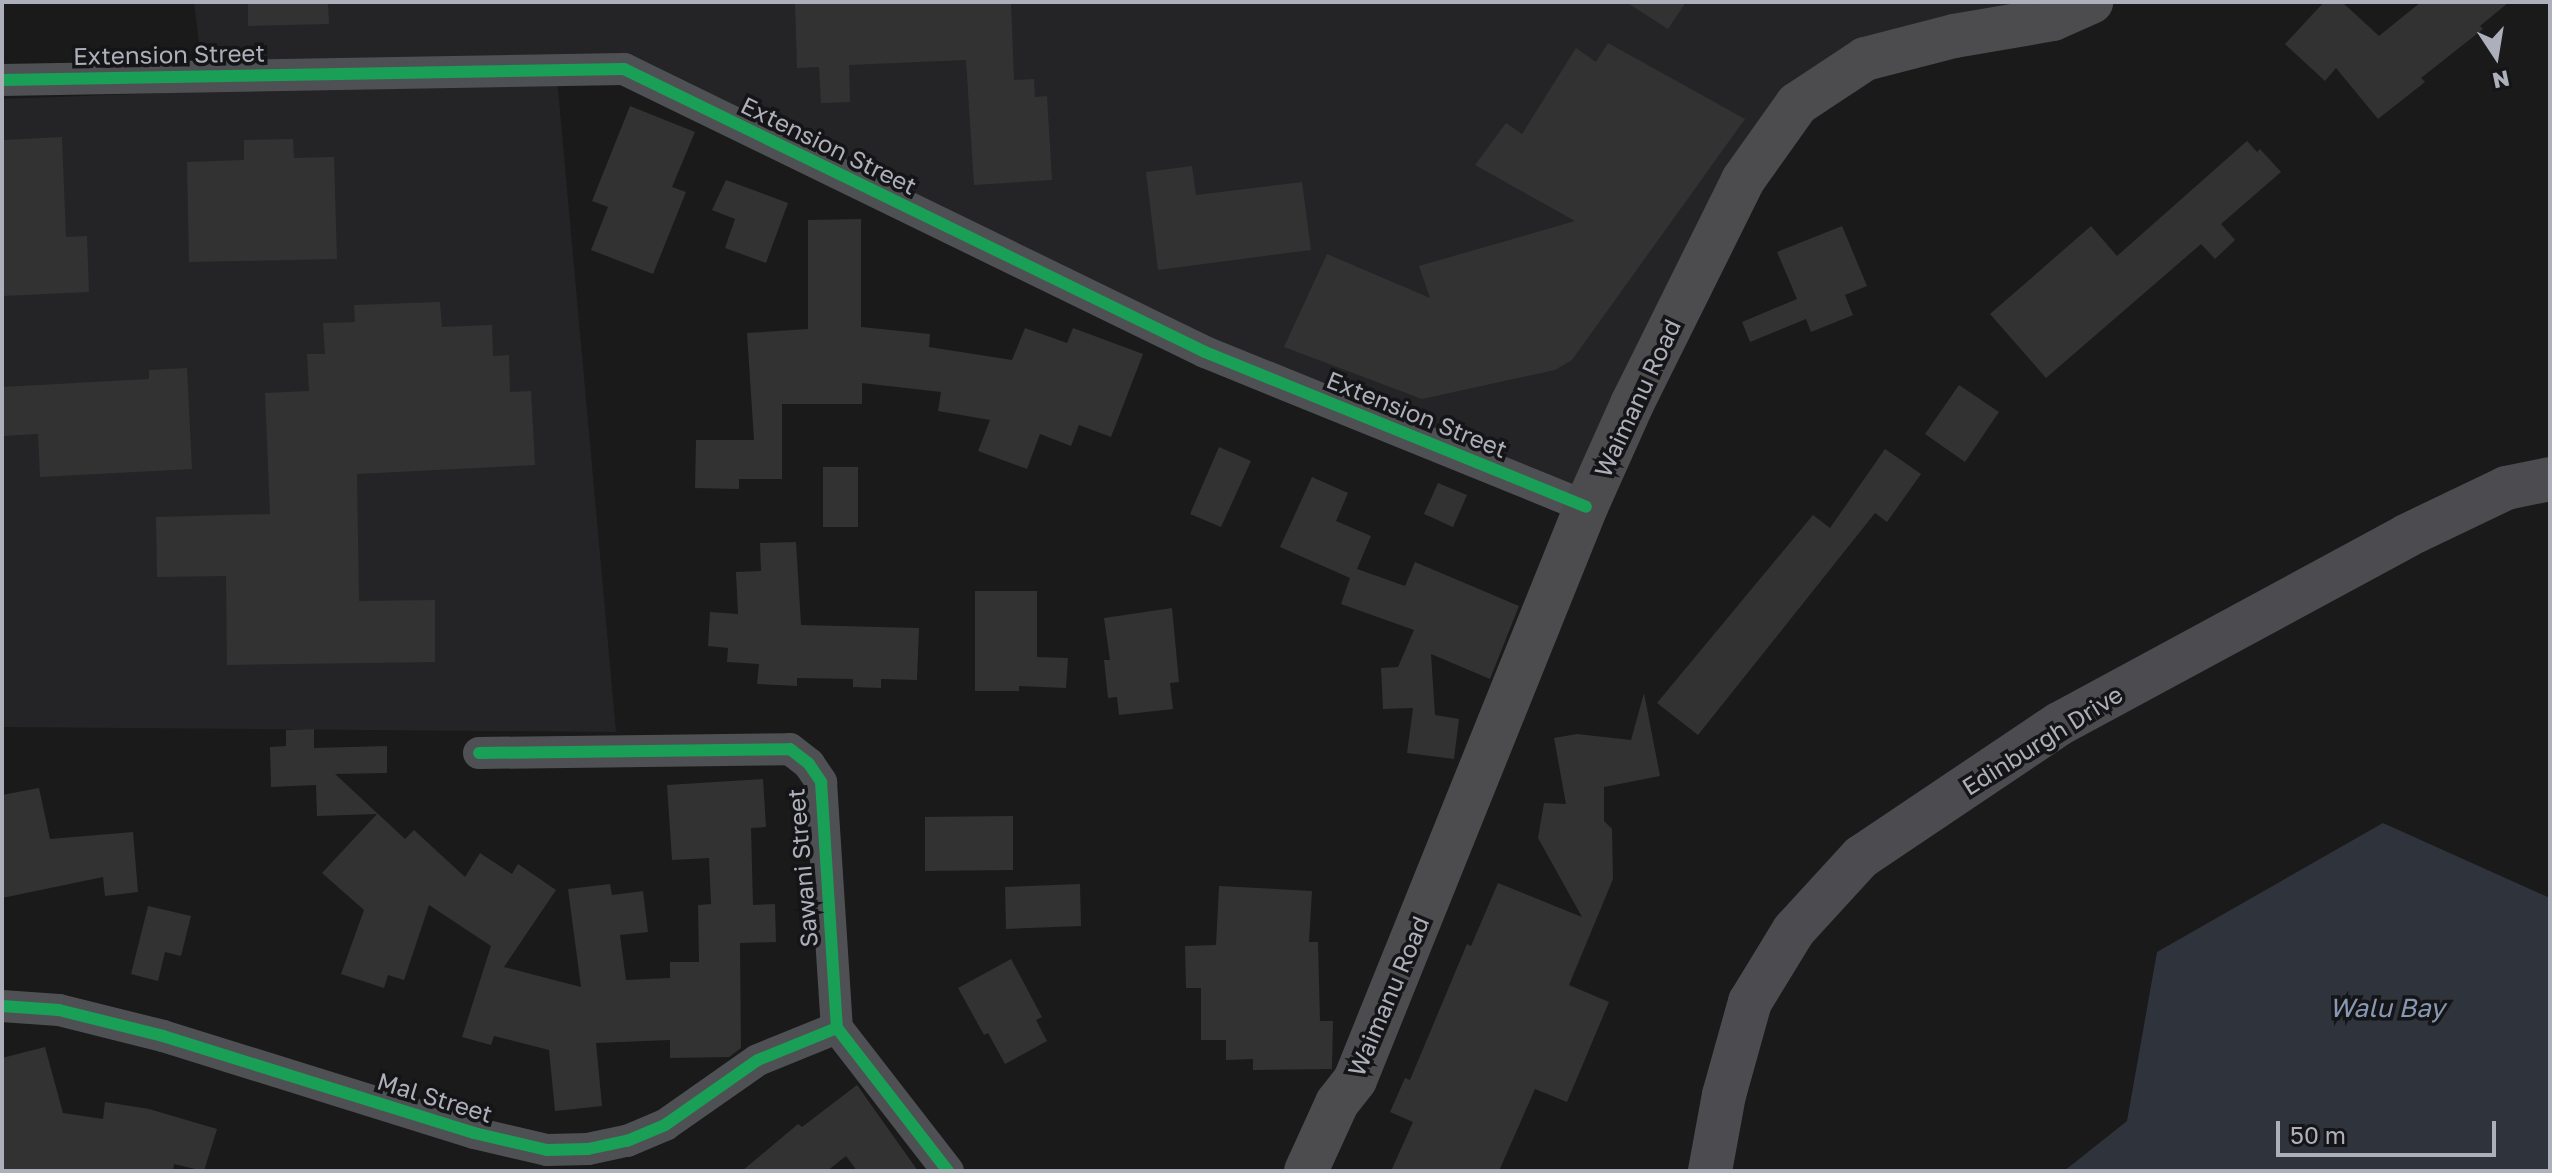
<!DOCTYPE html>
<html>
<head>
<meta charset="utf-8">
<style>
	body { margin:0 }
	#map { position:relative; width:2552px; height:1173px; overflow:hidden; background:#1a1a1a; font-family:"Golos Text",sans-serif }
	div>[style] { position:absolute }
	.built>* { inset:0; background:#242426 }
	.water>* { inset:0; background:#2e333c }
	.building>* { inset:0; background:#323233 }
	.minor>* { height:32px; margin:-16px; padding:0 16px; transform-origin:16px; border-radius:16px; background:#4f5053 }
	.primary>* { height:44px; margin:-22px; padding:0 22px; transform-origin:22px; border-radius:22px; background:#4c4c4f }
	.trunk>* { height:44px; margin:-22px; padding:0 22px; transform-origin:22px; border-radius:22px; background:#4c4c50 }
	.cycleway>* { height:12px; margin:-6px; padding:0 6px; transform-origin:6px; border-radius:6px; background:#1a9f57 }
	span { translate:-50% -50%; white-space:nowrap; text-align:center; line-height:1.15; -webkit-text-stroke:7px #151417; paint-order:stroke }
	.street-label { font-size:24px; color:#adafba }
	.water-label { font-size:26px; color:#8698b3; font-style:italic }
	.frame { position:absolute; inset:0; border:4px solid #adafba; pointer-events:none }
	.north { position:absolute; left:2456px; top:16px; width:80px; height:80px; -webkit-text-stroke:6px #151417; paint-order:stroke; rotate:168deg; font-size:22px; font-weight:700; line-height:32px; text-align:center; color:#adafba }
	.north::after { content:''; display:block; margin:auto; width:28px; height:36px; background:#adafba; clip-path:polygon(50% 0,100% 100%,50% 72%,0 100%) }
	.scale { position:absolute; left:2276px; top:1121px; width:220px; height:36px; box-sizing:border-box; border:4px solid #adafba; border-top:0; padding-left:10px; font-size:24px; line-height:28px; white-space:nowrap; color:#adafba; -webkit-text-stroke:6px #151417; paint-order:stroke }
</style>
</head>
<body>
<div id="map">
	<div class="built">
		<div style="clip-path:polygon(194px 2px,2060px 2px,1793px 90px,1592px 495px,1206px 338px,630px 57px,202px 69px)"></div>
		<div style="clip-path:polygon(557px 78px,616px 732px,2px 727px,2px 99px)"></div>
	</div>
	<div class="water">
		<div style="clip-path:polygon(2383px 823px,2550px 898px,2550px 1171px,2064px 1171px,2127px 1121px,2157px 952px)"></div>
	</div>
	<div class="building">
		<div style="clip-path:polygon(248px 2px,328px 2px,329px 24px,248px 26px)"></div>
		<div style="clip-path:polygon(795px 2px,1011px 2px,1014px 80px,1034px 79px,1035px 97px,1047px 96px,1052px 180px,974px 185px,966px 60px,849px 65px,850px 102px,821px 103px,819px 67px,797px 68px)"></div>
		<div style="clip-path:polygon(1626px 2px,1686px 2px,1668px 29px)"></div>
		<div style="clip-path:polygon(2324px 2px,2342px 2px,2379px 36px,2421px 2px,2509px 2px,2480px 26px,2483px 29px,2421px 78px,2425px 82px,2378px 119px,2336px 68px,2325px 81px,2285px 44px)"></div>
		<div style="clip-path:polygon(1608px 43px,1745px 119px,1572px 360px,1555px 370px,1422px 399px,1284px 347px,1327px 254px,1430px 298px,1419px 266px,1575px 221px,1475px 165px,1506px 123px,1522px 134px,1576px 48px,1596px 62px)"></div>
		<div style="clip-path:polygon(630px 106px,695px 132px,672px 187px,686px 192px,653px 274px,591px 250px,608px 207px,592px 201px)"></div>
		<div style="clip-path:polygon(62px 137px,66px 237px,87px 236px,89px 292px,2px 296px,2px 140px)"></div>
		<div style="clip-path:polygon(293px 139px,294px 158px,334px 157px,337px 259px,189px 262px,187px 162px,244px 160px,244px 140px)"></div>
		<div style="clip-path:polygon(2247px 141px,2257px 152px,2260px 149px,2281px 172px,2221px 224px,2235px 240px,2215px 259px,2201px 244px,2046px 378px,1990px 314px,2091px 226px,2117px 256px)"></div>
		<div style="clip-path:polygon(1192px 166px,1196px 195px,1302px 182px,1311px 250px,1158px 270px,1146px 172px)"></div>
		<div style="clip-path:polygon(726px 180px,788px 203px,766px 263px,725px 248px,735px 219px,712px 210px)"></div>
		<div style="clip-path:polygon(861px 219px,861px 327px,930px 334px,929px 347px,1012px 360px,1025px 328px,1067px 343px,1073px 328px,1143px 354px,1111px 437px,1079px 425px,1071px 446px,1040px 434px,1027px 469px,978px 451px,990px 420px,938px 411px,941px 392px,862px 383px,862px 404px,782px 404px,782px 479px,739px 479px,739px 489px,695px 488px,696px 440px,754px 440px,747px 333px,808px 329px,808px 220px)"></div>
		<div style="clip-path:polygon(1842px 226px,1867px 286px,1845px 295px,1853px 315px,1811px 332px,1806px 319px,1750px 342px,1742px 322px,1797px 299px,1777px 252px)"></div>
		<div style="clip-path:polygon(440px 302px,442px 327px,492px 325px,493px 356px,509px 355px,510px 392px,531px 391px,535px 465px,357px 474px,359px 601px,435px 600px,435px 662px,227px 665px,226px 576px,157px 577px,156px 517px,270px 514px,265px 393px,309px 391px,307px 354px,325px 354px,323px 323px,355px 322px,354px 305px)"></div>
		<div style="clip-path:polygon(187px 368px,192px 469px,40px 477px,38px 434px,3px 436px,2px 387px,149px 379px,149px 370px)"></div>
		<div style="clip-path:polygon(1959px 385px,1999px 412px,1965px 462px,1925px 434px)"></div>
		<div style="clip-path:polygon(1219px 447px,1251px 461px,1221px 527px,1190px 514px)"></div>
		<div style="clip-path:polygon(1885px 449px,1921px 474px,1887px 522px,1875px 513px,1698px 735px,1657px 703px,1813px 515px,1830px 528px)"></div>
		<div style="clip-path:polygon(823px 467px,858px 467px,858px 527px,823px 527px)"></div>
		<div style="clip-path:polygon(1312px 477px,1348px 493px,1336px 521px,1371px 536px,1357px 569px,1405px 586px,1415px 562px,1519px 606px,1490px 679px,1431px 654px,1435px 715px,1459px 719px,1454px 759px,1407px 753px,1413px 708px,1383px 709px,1381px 668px,1398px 667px,1414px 630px,1341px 604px,1350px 578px,1280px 547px)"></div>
		<div style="clip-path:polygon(1438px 483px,1467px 495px,1453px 527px,1424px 514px)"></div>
		<div style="clip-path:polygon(796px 542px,801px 625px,919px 628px,917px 680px,881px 679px,881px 688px,853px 687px,853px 679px,797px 678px,797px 686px,757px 684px,759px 664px,727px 662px,728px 648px,708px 646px,710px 612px,738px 614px,736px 572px,761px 571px,760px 543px)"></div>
		<div style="clip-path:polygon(975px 591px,1037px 591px,1037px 657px,1068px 658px,1066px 688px,1019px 686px,1019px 691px,975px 691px)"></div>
		<div style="clip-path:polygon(1172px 608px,1179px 682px,1170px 683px,1173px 709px,1119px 715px,1117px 697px,1108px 698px,1104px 660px,1110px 660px,1104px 618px)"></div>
		<div style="clip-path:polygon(1644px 693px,1660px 776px,1604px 787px,1604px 821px,1612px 829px,1613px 879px,1569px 985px,1609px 1002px,1567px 1102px,1535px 1089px,1499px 1171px,1391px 1171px,1413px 1122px,1390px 1112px,1405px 1078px,1410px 1080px,1467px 944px,1471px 946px,1498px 883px,1582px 917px,1538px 838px,1544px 803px,1566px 804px,1554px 738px,1577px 734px,1631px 740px)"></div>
		<div style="clip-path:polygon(314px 729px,314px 748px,387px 746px,387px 773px,335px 774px,405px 839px,414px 830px,465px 877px,480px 853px,512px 874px,518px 864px,556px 890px,504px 967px,581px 987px,568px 889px,610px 884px,612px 895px,643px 891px,648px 932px,620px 935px,626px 980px,670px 978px,670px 962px,699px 962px,698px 905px,711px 904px,709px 858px,672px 860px,667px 785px,763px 779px,766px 827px,751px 828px,753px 905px,775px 904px,776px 942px,740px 943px,741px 1048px,729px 1057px,670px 1058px,670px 1040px,596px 1043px,602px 1106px,555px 1111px,549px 1050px,494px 1036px,491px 1045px,462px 1037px,491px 946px,429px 905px,404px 980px,388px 975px,384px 988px,341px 974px,364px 910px,322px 873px,377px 814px,317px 816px,316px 785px,271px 787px,270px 747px,286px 746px,286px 730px)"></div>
		<div style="clip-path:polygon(39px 788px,50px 839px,133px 832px,138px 892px,105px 896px,103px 877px,2px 898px,2px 795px)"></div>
		<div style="clip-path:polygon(1013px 816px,1013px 870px,925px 871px,925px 817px)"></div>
		<div style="clip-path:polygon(1080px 884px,1081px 926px,1006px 929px,1005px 887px)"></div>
		<div style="clip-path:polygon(1219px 886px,1312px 891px,1309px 942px,1318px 942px,1320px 1021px,1333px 1021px,1332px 1069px,1253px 1070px,1253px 1059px,1226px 1060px,1226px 1040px,1201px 1040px,1201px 988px,1186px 988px,1185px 946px,1216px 945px)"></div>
		<div style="clip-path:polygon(148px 906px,191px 916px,181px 956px,165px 952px,158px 981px,131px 974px)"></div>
		<div style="clip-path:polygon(1011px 959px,1042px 1017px,1036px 1020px,1047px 1041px,1005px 1064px,988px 1033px,984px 1035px,958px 988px)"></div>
		<div style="clip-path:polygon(45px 1047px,63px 1113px,103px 1119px,105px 1102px,149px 1109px,217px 1129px,204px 1171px,174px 1164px,173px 1171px,2px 1171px,2px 1058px)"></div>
		<div style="clip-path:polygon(857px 1085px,918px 1171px,857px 1171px,846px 1156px,827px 1171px,742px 1171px,798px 1124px,802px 1127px)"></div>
	</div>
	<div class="minor">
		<div style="left:2px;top:80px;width:622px;rotate:-1.01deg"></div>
		<div style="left:624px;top:69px;width:646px;rotate:25.97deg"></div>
		<div style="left:1205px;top:352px;width:411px;rotate:22.1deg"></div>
		<div style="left:479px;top:753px;width:311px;rotate:-0.7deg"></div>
		<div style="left:790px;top:749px;width:24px;rotate:38deg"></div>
		<div style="left:809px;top:764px;width:22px;rotate:56deg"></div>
		<div style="left:821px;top:782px;width:247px;rotate:86.3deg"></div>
		<div style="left:837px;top:1028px;width:181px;rotate:52.2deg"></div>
		<div style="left:2px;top:1006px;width:57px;rotate:4deg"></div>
		<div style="left:59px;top:1010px;width:107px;rotate:14deg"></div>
		<div style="left:163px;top:1036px;width:326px;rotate:17.3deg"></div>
		<div style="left:474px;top:1133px;width:75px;rotate:13.1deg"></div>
		<div style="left:547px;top:1150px;width:41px;rotate:-1.4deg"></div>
		<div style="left:588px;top:1149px;width:40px;rotate:-12deg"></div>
		<div style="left:627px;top:1141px;width:41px;rotate:-22.8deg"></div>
		<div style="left:665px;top:1125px;width:113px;rotate:-35deg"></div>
		<div style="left:758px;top:1060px;width:85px;rotate:-22.1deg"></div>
	</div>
	<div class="primary">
		<div style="left:1306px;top:1171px;width:75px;rotate:-65.5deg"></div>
		<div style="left:1337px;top:1103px;width:29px;rotate:-52deg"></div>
		<div style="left:1355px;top:1080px;width:618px;rotate:-68.04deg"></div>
		<div style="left:1586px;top:507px;width:113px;rotate:-65.9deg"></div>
		<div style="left:1632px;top:404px;width:250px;rotate:-63.6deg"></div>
		<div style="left:1743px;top:180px;width:93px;rotate:-54.6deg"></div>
		<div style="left:1797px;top:104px;width:82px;rotate:-33.5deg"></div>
		<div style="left:1865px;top:59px;width:92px;rotate:-14.5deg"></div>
		<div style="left:1954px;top:36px;width:100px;rotate:-9.7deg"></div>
		<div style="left:2053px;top:19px;width:42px;rotate:-24.1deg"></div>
	</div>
	<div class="trunk">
		<div style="left:1710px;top:1171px;width:77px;rotate:-79.6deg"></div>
		<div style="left:1724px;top:1095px;width:97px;rotate:-74.4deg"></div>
		<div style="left:1750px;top:1002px;width:84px;rotate:-58.6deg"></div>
		<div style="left:1794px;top:930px;width:99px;rotate:-47.5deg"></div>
		<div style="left:1861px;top:857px;width:239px;rotate:-33.9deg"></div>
		<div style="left:2059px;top:724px;width:395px;rotate:-28.4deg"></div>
		<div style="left:2406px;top:536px;width:111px;rotate:-25.6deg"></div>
		<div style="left:2506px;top:488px;width:45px;rotate:-11.6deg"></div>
	</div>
	<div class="cycleway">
		<div style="left:2px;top:80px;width:622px;rotate:-1.01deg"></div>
		<div style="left:624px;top:69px;width:646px;rotate:25.97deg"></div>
		<div style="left:1205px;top:352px;width:411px;rotate:22.1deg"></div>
		<div style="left:479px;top:753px;width:311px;rotate:-0.7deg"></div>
		<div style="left:790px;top:749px;width:24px;rotate:38deg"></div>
		<div style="left:809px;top:764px;width:22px;rotate:56deg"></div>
		<div style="left:821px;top:782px;width:247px;rotate:86.3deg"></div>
		<div style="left:837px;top:1028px;width:181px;rotate:52.2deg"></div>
		<div style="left:2px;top:1006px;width:57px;rotate:4deg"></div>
		<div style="left:59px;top:1010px;width:107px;rotate:14deg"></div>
		<div style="left:163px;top:1036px;width:326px;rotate:17.3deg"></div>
		<div style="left:474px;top:1133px;width:75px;rotate:13.1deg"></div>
		<div style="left:547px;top:1150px;width:41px;rotate:-1.4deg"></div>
		<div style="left:588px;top:1149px;width:40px;rotate:-12deg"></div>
		<div style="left:627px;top:1141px;width:41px;rotate:-22.8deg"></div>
		<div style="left:665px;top:1125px;width:113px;rotate:-35deg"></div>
		<div style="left:758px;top:1060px;width:85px;rotate:-22.1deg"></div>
	</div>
	<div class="street-label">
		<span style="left:169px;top:54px;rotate:-1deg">Extension Street</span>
		<span style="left:829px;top:145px;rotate:26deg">Extension Street</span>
		<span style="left:1637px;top:398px;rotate:-65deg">Waimanu Road</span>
		<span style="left:1417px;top:414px;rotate:22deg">Extension Street</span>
		<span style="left:2042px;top:740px;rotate:-32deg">Edinburgh Drive</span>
		<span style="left:802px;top:868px;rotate:-95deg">Sawani Street</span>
		<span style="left:1388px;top:996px;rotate:-67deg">Waimanu Road</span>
		<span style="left:435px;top:1097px;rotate:17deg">Mal Street</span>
	</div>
	<div class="water-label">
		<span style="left:2387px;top:1008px">Walu Bay</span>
	</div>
	<div class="frame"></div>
	<div class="north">N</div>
	<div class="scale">50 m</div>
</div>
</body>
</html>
